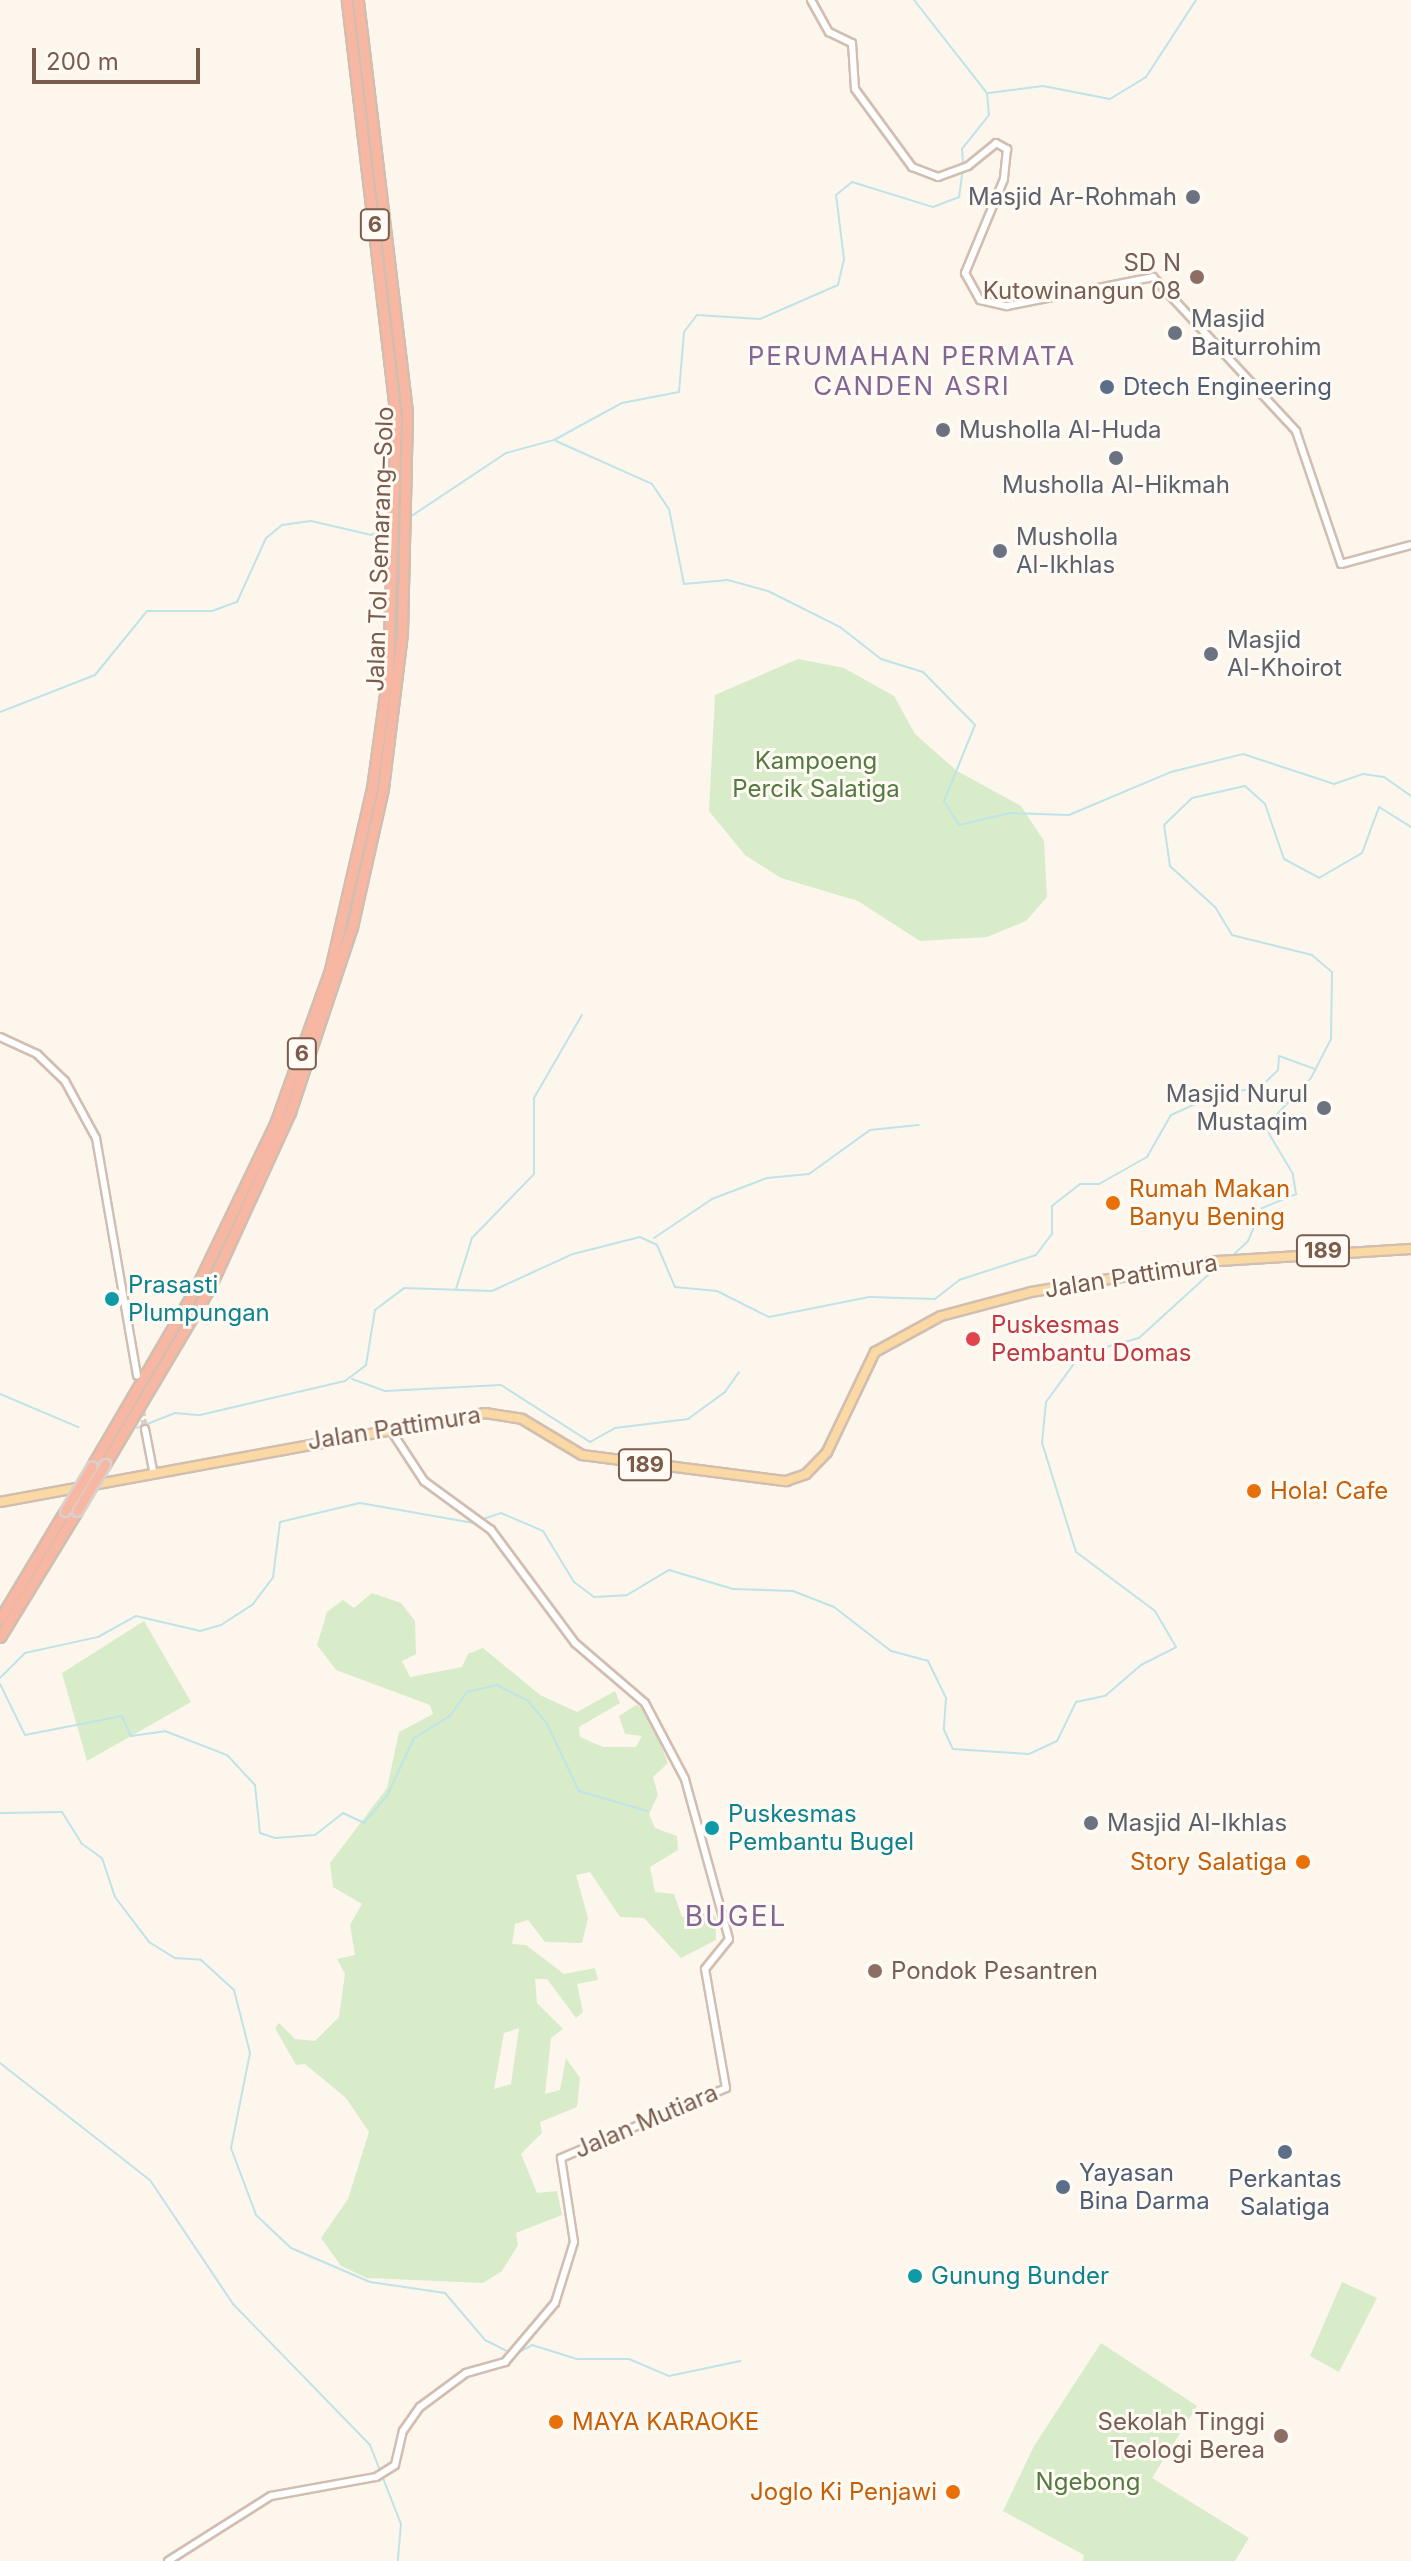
<!DOCTYPE html>
<html>
<head>
<meta charset="utf-8">
<style>
	body { margin:0 }
	#map { position:relative; width:1411px; height:2561px; overflow:hidden; background:#fdf6ec; font-family:Inter,sans-serif }
	div>[style] { position:absolute }
	.green>* { inset:0; background:#d8ecc9 }
	.stream>* { height:2px; margin:-1px; padding:0 1px; transform-origin:1px; border-radius:1px; background:#bfe3e8 }
	.tertiary-tunnel>* { height:6px; margin-top:-3px; transform-origin:0; background:repeating-linear-gradient(90deg,#dcd0c4 0 6px,transparent 0 9px) }
	.roads { filter:drop-shadow(2px 0 #d1beb0) drop-shadow(-2px 0 #d1beb0) drop-shadow(0 2px #d1beb0) drop-shadow(0 -2px #d1beb0) }
	.tertiary>* { height:6px; margin:-3px; padding:0 3px; transform-origin:3px; border-radius:3px; background:#fff }
	.primary>* { height:8px; margin:-4px; padding:0 4px; transform-origin:4px; border-radius:4px; background:#fbd9a5 }
	.motorway>* { height:9px; margin:-4.5px; padding:0 4.5px; transform-origin:4.5px; border-radius:4.5px; background:#f7b7a3 }
	.bridges { filter:drop-shadow(2px 0 #dad1cd) drop-shadow(-2px 0 #dad1cd) drop-shadow(0 2px #dad1cd) drop-shadow(0 -2px #dad1cd) }
	.motorway-bridge>* { height:9px; margin:-4.5px; padding:0 4.5px; transform-origin:4.5px; border-radius:4.5px; background:#f7b7a3 }
	.dots>* { width:22px; height:22px; translate:-50% -50%; box-sizing:border-box; border:4px solid #fffaf3; border-radius:50% }
	span { translate:-50% -50%; white-space:nowrap; text-align:center; line-height:1.15; -webkit-text-stroke:6px #fffaf3; paint-order:stroke }
	.shield-label span { padding:2px 6px; background:#fffaf3; border:2px solid; border-radius:6px; -webkit-text-stroke-width:0 }
	.shield-label { font-size:22px; color:#7a5c4d; font-weight:700 }
	.worship-label { font-size:24px; color:#5b616d }
	.right { translate:-100% -50%; text-align:right }
	.left { translate:0 -50%; text-align:left }
	.education-label { font-size:24px; color:#785e54 }
	.service-label { font-size:24px; color:#4e5e75 }
	.street-label { font-size:24px; color:#7a5c4d }
	.park-label { font-size:24px; color:#537a41 }
	.food-label { font-size:24px; color:#c56008 }
	.culture-label { font-size:24px; color:#0d838f }
	.health-label { font-size:24px; color:#be3a42 }
	.neighbourhood-label { font-size:26px; color:#846695; letter-spacing:2px }
	.quarter-label { font-size:28px; color:#846695; letter-spacing:2px }
	.scale { position:absolute; left:32px; top:48px; width:168px; height:36px; box-sizing:border-box; border:4px solid #7a5c4d; border-top:0; padding-left:10px; font-size:24px; line-height:28px; white-space:nowrap; color:#7a5c4d; -webkit-text-stroke:6px #fffaf3; paint-order:stroke }
</style>
</head>
<body>
<div id="map">
	<div class="green">
		<div style="clip-path:polygon(798px 659px,844px 668px,894px 696px,915px 734px,957px 771px,1021px 806px,1044px 841px,1047px 897px,1026px 921px,987px 937px,920px 941px,858px 901px,781px 878px,745px 855px,709px 811px,715px 695px)"></div>
		<div style="clip-path:polygon(evenodd,372px 1593px,401px 1603px,415px 1621px,416px 1654px,402px 1661px,410px 1677px,462px 1667px,468px 1654px,483px 1648px,540px 1695px,577px 1712px,615px 1691px,620px 1703px,579px 1727px,580px 1737px,603px 1747px,636px 1747px,642px 1736px,625px 1734px,619px 1716px,636px 1705px,647px 1710px,668px 1763px,653px 1777px,658px 1795px,649px 1814px,655px 1828px,677px 1836px,678px 1850px,650px 1867px,655px 1892px,674px 1894px,682px 1917px,711px 1912px,716px 1918px,716px 1940px,681px 1958px,644px 1918px,620px 1917px,590px 1872px,576px 1875px,588px 1918px,582px 1943px,545px 1942px,528px 1920px,515px 1924px,512px 1944px,526px 1945px,564px 1974px,595px 1968px,598px 1980px,577px 1984px,583px 2012px,576px 2018px,547px 1979px,535px 1979px,537px 2003px,563px 2029px,551px 2038px,545px 2094px,560px 2090px,566px 2058px,580px 2078px,577px 2107px,540px 2122px,542px 2133px,521px 2154px,537px 2193px,557px 2191px,562px 2215px,516px 2233px,518px 2245px,502px 2271px,483px 2283px,367px 2278px,341px 2266px,321px 2238px,348px 2199px,369px 2132px,346px 2098px,305px 2064px,296px 2065px,275px 2028px,279px 2023px,295px 2039px,315px 2041px,339px 2017px,345px 1974px,337px 1959px,355px 1955px,350px 1925px,362px 1904px,333px 1887px,330px 1863px,387px 1788px,399px 1732px,433px 1714px,430px 1705px,336px 1670px,317px 1645px,327px 1612px,343px 1600px,354px 1608px,372px 1593px,519px 2028px,511px 2084px,494px 2089px,504px 2033px,519px 2028px)"></div>
		<div style="clip-path:polygon(144px 1621px,191px 1702px,87px 1761px,62px 1673px)"></div>
		<div style="clip-path:polygon(1342px 2282px,1377px 2298px,1339px 2372px,1310px 2356px)"></div>
		<div style="clip-path:polygon(1101px 2343px,1197px 2406px,1152px 2478px,1249px 2538px,1235px 2561px,1083px 2561px,1084px 2555px,1003px 2511px,1034px 2446px)"></div>
	</div>
	<div class="stream">
		<div style="left:914px;top:0;width:118px;rotate:51.9deg"></div>
		<div style="left:987px;top:93px;width:22px;rotate:85deg"></div>
		<div style="left:989px;top:115px;width:43px;rotate:128.5deg"></div>
		<div style="left:962px;top:149px;width:15px;rotate:86deg"></div>
		<div style="left:989px;top:93px;width:54px;rotate:-7.4deg"></div>
		<div style="left:1043px;top:86px;width:68px;rotate:11deg"></div>
		<div style="left:1110px;top:99px;width:42px;rotate:-31.4deg"></div>
		<div style="left:1146px;top:77px;width:92px;rotate:-57deg"></div>
		<div style="left:556px;top:441px;width:105px;rotate:24.1deg"></div>
		<div style="left:652px;top:484px;width:30px;rotate:56deg"></div>
		<div style="left:669px;top:509px;width:76px;rotate:78.7deg"></div>
		<div style="left:684px;top:584px;width:44px;rotate:-5.2deg"></div>
		<div style="left:728px;top:580px;width:41px;rotate:15.4deg"></div>
		<div style="left:768px;top:591px;width:80px;rotate:26.6deg"></div>
		<div style="left:840px;top:627px;width:52px;rotate:38deg"></div>
		<div style="left:881px;top:659px;width:44px;rotate:17.2deg"></div>
		<div style="left:923px;top:672px;width:74px;rotate:45.5deg"></div>
		<div style="left:975px;top:725px;width:82px;rotate:112.2deg"></div>
		<div style="left:944px;top:801px;width:28px;rotate:58deg"></div>
		<div style="left:959px;top:825px;width:52px;rotate:-13.2deg"></div>
		<div style="left:1010px;top:813px;width:59px;rotate:1.9deg"></div>
		<div style="left:1069px;top:815px;width:111px;rotate:-22.9deg"></div>
		<div style="left:1171px;top:772px;width:74px;rotate:-14deg"></div>
		<div style="left:1243px;top:754px;width:96px;rotate:18.2deg"></div>
		<div style="left:1334px;top:784px;width:31px;rotate:-19deg"></div>
		<div style="left:1363px;top:774px;width:21px;rotate:8deg"></div>
		<div style="left:1384px;top:777px;width:33px;rotate:35deg"></div>
		<div style="left:407px;top:519px;width:119px;rotate:-33.7deg"></div>
		<div style="left:506px;top:453px;width:50px;rotate:-15.2deg"></div>
		<div style="left:554px;top:440px;width:77px;rotate:-28.6deg"></div>
		<div style="left:622px;top:403px;width:58px;rotate:-10.9deg"></div>
		<div style="left:679px;top:392px;width:60px;rotate:-85.2deg"></div>
		<div style="left:684px;top:332px;width:21px;rotate:-53deg"></div>
		<div style="left:697px;top:315px;width:63px;rotate:3.6deg"></div>
		<div style="left:760px;top:319px;width:85px;rotate:-23.6deg"></div>
		<div style="left:838px;top:285px;width:27px;rotate:-77deg"></div>
		<div style="left:844px;top:259px;width:64px;rotate:-97.1deg"></div>
		<div style="left:836px;top:195px;width:21px;rotate:-39deg"></div>
		<div style="left:852px;top:182px;width:85px;rotate:17.2deg"></div>
		<div style="left:933px;top:207px;width:28px;rotate:-21deg"></div>
		<div style="left:959px;top:197px;width:27px;rotate:-82deg"></div>
		<div style="left:0;top:712px;width:102px;rotate:-21.3deg"></div>
		<div style="left:95px;top:675px;width:82px;rotate:-50.9deg"></div>
		<div style="left:147px;top:611px;width:65px"></div>
		<div style="left:212px;top:611px;width:27px;rotate:-20deg"></div>
		<div style="left:237px;top:602px;width:70px;rotate:-65.6deg"></div>
		<div style="left:266px;top:538px;width:21px;rotate:-39deg"></div>
		<div style="left:282px;top:525px;width:29px;rotate:-8deg"></div>
		<div style="left:311px;top:521px;width:62px;rotate:13.1deg"></div>
		<div style="left:371px;top:535px;width:21px;rotate:-23deg"></div>
		<div style="left:654px;top:1238px;width:70px;rotate:-33.9deg"></div>
		<div style="left:712px;top:1199px;width:59px;rotate:-20.9deg"></div>
		<div style="left:767px;top:1178px;width:42px;rotate:-5.4deg"></div>
		<div style="left:809px;top:1174px;width:75px;rotate:-35.8deg"></div>
		<div style="left:870px;top:1130px;width:49px;rotate:-5.8deg"></div>
		<div style="left:1232px;top:1256px;width:22px;rotate:-43deg"></div>
		<div style="left:1248px;top:1241px;width:36px;rotate:-67deg"></div>
		<div style="left:1262px;top:1208px;width:37px;rotate:-22deg"></div>
		<div style="left:1296px;top:1194px;width:20px;rotate:-99deg"></div>
		<div style="left:1293px;top:1174px;width:55px;rotate:-120.8deg"></div>
		<div style="left:1265px;top:1127px;width:67px;rotate:-46.8deg"></div>
		<div style="left:1311px;top:1078px;width:44px;rotate:-62.9deg"></div>
		<div style="left:1331px;top:1039px;width:67px;rotate:-89.1deg"></div>
		<div style="left:1332px;top:972px;width:26px;rotate:-140deg"></div>
		<div style="left:1312px;top:955px;width:82px;rotate:-166deg"></div>
		<div style="left:1232px;top:935px;width:31px;rotate:-121deg"></div>
		<div style="left:1216px;top:908px;width:62px;rotate:-137.6deg"></div>
		<div style="left:1170px;top:866px;width:41px;rotate:-98.3deg"></div>
		<div style="left:1164px;top:825px;width:39px;rotate:-44deg"></div>
		<div style="left:1192px;top:798px;width:54px;rotate:-12.8deg"></div>
		<div style="left:1245px;top:786px;width:27px;rotate:42deg"></div>
		<div style="left:1265px;top:804px;width:58px;rotate:70.9deg"></div>
		<div style="left:1284px;top:859px;width:40px;rotate:28deg"></div>
		<div style="left:1319px;top:878px;width:50px;rotate:-30.2deg"></div>
		<div style="left:1362px;top:853px;width:49px;rotate:-69.7deg"></div>
		<div style="left:1379px;top:807px;width:38px;rotate:32deg"></div>
		<div style="left:456px;top:1289px;width:53px;rotate:-72.6deg"></div>
		<div style="left:472px;top:1238px;width:89px;rotate:-45.9deg"></div>
		<div style="left:534px;top:1174px;width:76px;rotate:-90deg"></div>
		<div style="left:534px;top:1098px;width:96px;rotate:-60deg"></div>
		<div style="left:352px;top:1379px;width:35px;rotate:20deg"></div>
		<div style="left:385px;top:1391px;width:116px;rotate:-3deg"></div>
		<div style="left:501px;top:1385px;width:106px;rotate:32.6deg"></div>
		<div style="left:590px;top:1442px;width:29px;rotate:-29deg"></div>
		<div style="left:615px;top:1428px;width:74px;rotate:-7deg"></div>
		<div style="left:688px;top:1419px;width:46px;rotate:-36.1deg"></div>
		<div style="left:725px;top:1392px;width:24px;rotate:-55deg"></div>
		<div style="left:0;top:1394px;width:85px;rotate:22.9deg"></div>
		<div style="left:137px;top:1428px;width:41px;rotate:-21.5deg"></div>
		<div style="left:175px;top:1413px;width:25px;rotate:5deg"></div>
		<div style="left:200px;top:1415px;width:149px;rotate:-13.2deg"></div>
		<div style="left:345px;top:1381px;width:26px;rotate:-37deg"></div>
		<div style="left:366px;top:1365px;width:56px;rotate:-80.7deg"></div>
		<div style="left:375px;top:1310px;width:36px;rotate:-37deg"></div>
		<div style="left:404px;top:1288px;width:88px;rotate:2deg"></div>
		<div style="left:492px;top:1291px;width:89px;rotate:-24.6deg"></div>
		<div style="left:573px;top:1254px;width:69px;rotate:-14.2deg"></div>
		<div style="left:640px;top:1237px;width:19px;rotate:25deg"></div>
		<div style="left:657px;top:1245px;width:46px;rotate:66.8deg"></div>
		<div style="left:675px;top:1287px;width:42px;rotate:5.4deg"></div>
		<div style="left:717px;top:1291px;width:58px;rotate:26.6deg"></div>
		<div style="left:769px;top:1317px;width:102px;rotate:-11.3deg"></div>
		<div style="left:869px;top:1297px;width:66px;rotate:1.7deg"></div>
		<div style="left:935px;top:1299px;width:31px;rotate:-38deg"></div>
		<div style="left:959px;top:1280px;width:81px;rotate:-18deg"></div>
		<div style="left:1036px;top:1255px;width:26px;rotate:-53deg"></div>
		<div style="left:1052px;top:1234px;width:28px;rotate:-90deg"></div>
		<div style="left:1052px;top:1206px;width:36px;rotate:-38deg"></div>
		<div style="left:1080px;top:1184px;width:19px"></div>
		<div style="left:1099px;top:1184px;width:55px;rotate:-29.4deg"></div>
		<div style="left:1147px;top:1157px;width:48px;rotate:-60.3deg"></div>
		<div style="left:1171px;top:1115px;width:51px;rotate:-24.1deg"></div>
		<div style="left:1218px;top:1094px;width:41px;rotate:-8.3deg"></div>
		<div style="left:1259px;top:1088px;width:26px;rotate:-43deg"></div>
		<div style="left:1278px;top:1070px;width:14px;rotate:-86deg"></div>
		<div style="left:1279px;top:1056px;width:37px;rotate:20deg"></div>
		<div style="left:483px;top:1519px;width:19px;rotate:-18deg"></div>
		<div style="left:501px;top:1513px;width:46px;rotate:23.2deg"></div>
		<div style="left:543px;top:1531px;width:60px;rotate:58.7deg"></div>
		<div style="left:574px;top:1582px;width:25px;rotate:37deg"></div>
		<div style="left:594px;top:1597px;width:33px;rotate:-3deg"></div>
		<div style="left:627px;top:1595px;width:49px;rotate:-30.8deg"></div>
		<div style="left:669px;top:1570px;width:67px;rotate:16.5deg"></div>
		<div style="left:733px;top:1589px;width:60px;rotate:1.9deg"></div>
		<div style="left:793px;top:1591px;width:44px;rotate:21.3deg"></div>
		<div style="left:834px;top:1607px;width:72px;rotate:37.7deg"></div>
		<div style="left:891px;top:1651px;width:38px;rotate:15deg"></div>
		<div style="left:928px;top:1661px;width:41px;rotate:64.1deg"></div>
		<div style="left:946px;top:1698px;width:32px;rotate:94deg"></div>
		<div style="left:944px;top:1730px;width:21px;rotate:65deg"></div>
		<div style="left:953px;top:1749px;width:76px;rotate:3.8deg"></div>
		<div style="left:1029px;top:1754px;width:31px;rotate:-25deg"></div>
		<div style="left:1057px;top:1741px;width:43px;rotate:-64deg"></div>
		<div style="left:1076px;top:1702px;width:30px;rotate:-12deg"></div>
		<div style="left:1105px;top:1696px;width:48px;rotate:-40.7deg"></div>
		<div style="left:1141px;top:1665px;width:39px;rotate:-27deg"></div>
		<div style="left:1176px;top:1647px;width:42px;rotate:-120.3deg"></div>
		<div style="left:1155px;top:1611px;width:99px;rotate:-143.2deg"></div>
		<div style="left:1076px;top:1552px;width:114px;rotate:-107.3deg"></div>
		<div style="left:1042px;top:1443px;width:41px;rotate:-84.4deg"></div>
		<div style="left:1046px;top:1402px;width:59px;rotate:-53.9deg"></div>
		<div style="left:1081px;top:1354px;width:60px;rotate:-15.4deg"></div>
		<div style="left:1139px;top:1338px;width:110px;rotate:-42.4deg"></div>
		<div style="left:0;top:1678px;width:35px;rotate:-45deg"></div>
		<div style="left:25px;top:1653px;width:75px;rotate:-12.4deg"></div>
		<div style="left:98px;top:1637px;width:43px;rotate:-28.9deg"></div>
		<div style="left:136px;top:1616px;width:66px;rotate:13.2deg"></div>
		<div style="left:200px;top:1631px;width:22px;rotate:-16deg"></div>
		<div style="left:221px;top:1625px;width:38px;rotate:-33deg"></div>
		<div style="left:253px;top:1604px;width:34px;rotate:-53deg"></div>
		<div style="left:273px;top:1577px;width:55px;rotate:-82.7deg"></div>
		<div style="left:280px;top:1522px;width:82px;rotate:-13.4deg"></div>
		<div style="left:360px;top:1503px;width:121px;rotate:10deg"></div>
		<div style="left:0;top:1684px;width:57px;rotate:63.9deg"></div>
		<div style="left:25px;top:1735px;width:99px;rotate:-11.1deg"></div>
		<div style="left:122px;top:1716px;width:22px;rotate:66deg"></div>
		<div style="left:131px;top:1736px;width:34px;rotate:-8deg"></div>
		<div style="left:165px;top:1731px;width:66px;rotate:21.2deg"></div>
		<div style="left:227px;top:1755px;width:41px;rotate:47deg"></div>
		<div style="left:255px;top:1785px;width:48px;rotate:84.1deg"></div>
		<div style="left:260px;top:1833px;width:16px;rotate:18deg"></div>
		<div style="left:275px;top:1838px;width:40px;rotate:-4.3deg"></div>
		<div style="left:315px;top:1835px;width:36px;rotate:-38deg"></div>
		<div style="left:343px;top:1813px;width:23px;rotate:25deg"></div>
		<div style="left:364px;top:1823px;width:35px;rotate:-50deg"></div>
		<div style="left:387px;top:1796px;width:64px;rotate:-65deg"></div>
		<div style="left:414px;top:1738px;width:42px;rotate:-31.4deg"></div>
		<div style="left:450px;top:1716px;width:29px;rotate:-55deg"></div>
		<div style="left:467px;top:1692px;width:31px;rotate:-13deg"></div>
		<div style="left:497px;top:1685px;width:35px;rotate:27deg"></div>
		<div style="left:528px;top:1701px;width:30px;rotate:50deg"></div>
		<div style="left:547px;top:1724px;width:74px;rotate:64.5deg"></div>
		<div style="left:579px;top:1791px;width:71px;rotate:16.4deg"></div>
		<div style="left:0;top:1813px;width:62px;rotate:-0.9deg"></div>
		<div style="left:62px;top:1812px;width:36px;rotate:58deg"></div>
		<div style="left:81px;top:1843px;width:26px;rotate:36deg"></div>
		<div style="left:102px;top:1858px;width:41px;rotate:71.6deg"></div>
		<div style="left:115px;top:1897px;width:56px;rotate:52.9deg"></div>
		<div style="left:149px;top:1942px;width:31px;rotate:32deg"></div>
		<div style="left:175px;top:1958px;width:26px;rotate:4deg"></div>
		<div style="left:201px;top:1960px;width:45px;rotate:42.3deg"></div>
		<div style="left:234px;top:1990px;width:65px;rotate:75.7deg"></div>
		<div style="left:250px;top:2053px;width:97px;rotate:101.3deg"></div>
		<div style="left:231px;top:2148px;width:72px;rotate:69.5deg"></div>
		<div style="left:256px;top:2215px;width:48px;rotate:43.3deg"></div>
		<div style="left:291px;top:2248px;width:86px;rotate:23.3deg"></div>
		<div style="left:370px;top:2282px;width:76px;rotate:8.3deg"></div>
		<div style="left:445px;top:2293px;width:62px;rotate:49.6deg"></div>
		<div style="left:485px;top:2340px;width:33px;rotate:27deg"></div>
		<div style="left:514px;top:2355px;width:21px;rotate:-29deg"></div>
		<div style="left:532px;top:2345px;width:47px;rotate:17.3deg"></div>
		<div style="left:577px;top:2359px;width:52px"></div>
		<div style="left:629px;top:2359px;width:43px;rotate:23deg"></div>
		<div style="left:669px;top:2376px;width:73px;rotate:-11.9deg"></div>
		<div style="left:0;top:2063px;width:190px;rotate:38deg"></div>
		<div style="left:150px;top:2180px;width:149px;rotate:56.2deg"></div>
		<div style="left:233px;top:2304px;width:197px;rotate:45.8deg"></div>
		<div style="left:370px;top:2445px;width:85px;rotate:68.6deg"></div>
		<div style="left:401px;top:2524px;width:37px;rotate:95deg"></div>
	</div>
	<div class="tertiary-tunnel">
		<div style="left:137px;top:1375px;width:55px;rotate:81.6deg"></div>
	</div>
	<div class="roads">
		<div class="tertiary">
			<div style="left:811px;top:0;width:37px;rotate:61deg"></div>
			<div style="left:829px;top:32px;width:25px;rotate:26deg"></div>
			<div style="left:852px;top:43px;width:46px;rotate:86.3deg"></div>
			<div style="left:855px;top:89px;width:97px;rotate:53.8deg"></div>
			<div style="left:912px;top:167px;width:28px;rotate:21deg"></div>
			<div style="left:938px;top:177px;width:32px;rotate:-20deg"></div>
			<div style="left:968px;top:166px;width:36px;rotate:-39deg"></div>
			<div style="left:996px;top:143px;width:13px;rotate:29deg"></div>
			<div style="left:1007px;top:149px;width:30px;rotate:96deg"></div>
			<div style="left:1004px;top:179px;width:102px;rotate:112.5deg"></div>
			<div style="left:965px;top:273px;width:31px;rotate:61deg"></div>
			<div style="left:980px;top:300px;width:28px;rotate:13deg"></div>
			<div style="left:1007px;top:306px;width:149px;rotate:-11.2deg"></div>
			<div style="left:1153px;top:277px;width:210px;rotate:47.1deg"></div>
			<div style="left:1296px;top:431px;width:140px;rotate:71.3deg"></div>
			<div style="left:1341px;top:564px;width:73px;rotate:-15.2deg"></div>
			<div style="left:0;top:1037px;width:41px;rotate:24.7deg"></div>
			<div style="left:37px;top:1054px;width:39px;rotate:44deg"></div>
			<div style="left:65px;top:1081px;width:65px;rotate:61.5deg"></div>
			<div style="left:96px;top:1138px;width:241px;rotate:80.2deg"></div>
			<div style="left:145px;top:1429px;width:42px;rotate:79deg"></div>
			<div style="left:168px;top:2561px;width:122px;rotate:-32.3deg"></div>
			<div style="left:271px;top:2496px;width:107px;rotate:-10.3deg"></div>
			<div style="left:376px;top:2477px;width:22px;rotate:-32deg"></div>
			<div style="left:395px;top:2465px;width:35px;rotate:-77deg"></div>
			<div style="left:403px;top:2431px;width:29px;rotate:-55deg"></div>
			<div style="left:420px;top:2407px;width:57px;rotate:-36.5deg"></div>
			<div style="left:466px;top:2373px;width:41px;rotate:-15.8deg"></div>
			<div style="left:505px;top:2362px;width:77px;rotate:-49.7deg"></div>
			<div style="left:555px;top:2303px;width:64px;rotate:-72.7deg"></div>
			<div style="left:574px;top:2242px;width:85px;rotate:-98.8deg"></div>
			<div style="left:561px;top:2158px;width:179px;rotate:-23deg"></div>
			<div style="left:726px;top:2088px;width:121px;rotate:-100deg"></div>
			<div style="left:705px;top:1969px;width:38px;rotate:-51deg"></div>
			<div style="left:729px;top:1939px;width:166px;rotate:-105.4deg"></div>
			<div style="left:685px;top:1779px;width:86px;rotate:-117.8deg"></div>
			<div style="left:645px;top:1703px;width:92px;rotate:-139.4deg"></div>
			<div style="left:575px;top:1643px;width:141px;rotate:-126.6deg"></div>
			<div style="left:491px;top:1530px;width:83px;rotate:-143.8deg"></div>
			<div style="left:424px;top:1481px;width:62px;rotate:-123.2deg"></div>
		</div>
		<div class="primary">
			<div style="left:0;top:1502px;width:493px;rotate:-10.4deg"></div>
			<div style="left:485px;top:1413px;width:37px;rotate:9deg"></div>
			<div style="left:522px;top:1419px;width:70px;rotate:31deg"></div>
			<div style="left:582px;top:1455px;width:206px;rotate:7.3deg"></div>
			<div style="left:786px;top:1481px;width:21px;rotate:-19deg"></div>
			<div style="left:806px;top:1474px;width:30px;rotate:-46deg"></div>
			<div style="left:827px;top:1452px;width:111px;rotate:-64.4deg"></div>
			<div style="left:875px;top:1352px;width:75px;rotate:-28.6deg"></div>
			<div style="left:941px;top:1316px;width:93px;rotate:-14.9deg"></div>
			<div style="left:1031px;top:1292px;width:191px;rotate:-9.4deg"></div>
			<div style="left:1219px;top:1261px;width:192px;rotate:-3.6deg"></div>
		</div>
		<div class="motorway">
			<div style="left:105px;top:1464px;width:204px;rotate:-59.3deg"></div>
			<div style="left:209px;top:1289px;width:195px;rotate:-65.4deg"></div>
			<div style="left:290px;top:1112px;width:195px;rotate:-71.5deg"></div>
			<div style="left:352px;top:927px;width:142px;rotate:-77.4deg"></div>
			<div style="left:383px;top:788px;width:156px;rotate:-83deg"></div>
			<div style="left:402px;top:633px;width:221px;rotate:-88.7deg"></div>
			<div style="left:407px;top:412px;width:415px;rotate:-96.8deg"></div>
			<div style="left:92px;top:1466px;width:208px;rotate:-59.7deg"></div>
			<div style="left:197px;top:1286px;width:180px;rotate:-64.3deg"></div>
			<div style="left:275px;top:1124px;width:164px;rotate:-70.3deg"></div>
			<div style="left:330px;top:970px;width:187px;rotate:-77deg"></div>
			<div style="left:372px;top:788px;width:117px;rotate:-82.1deg"></div>
			<div style="left:388px;top:672px;width:253px;rotate:-88.2deg"></div>
			<div style="left:396px;top:419px;width:422px;rotate:-96.7deg"></div>
			<div style="left:0;top:1619px;width:126px;rotate:-59deg"></div>
			<div style="left:0;top:1637px;width:148px;rotate:-58.6deg"></div>
		</div>
	</div>
	<div class="bridges">
		<div class="motorway-bridge">
			<div style="left:65px;top:1511px;width:52px;rotate:-59deg"></div>
			<div style="left:77px;top:1511px;width:55px;rotate:-59.2deg"></div>
		</div>
	</div>
	<div class="dots">
		<div style="left:1193px;top:197px;background:#6b7280"></div>
		<div style="left:1197px;top:277px;background:#8d6e63"></div>
		<div style="left:1175px;top:333px;background:#6b7280"></div>
		<div style="left:1107px;top:387px;background:#5c6f8a"></div>
		<div style="left:943px;top:430px;background:#6b7280"></div>
		<div style="left:1116px;top:458px;background:#6b7280"></div>
		<div style="left:1000px;top:551px;background:#6b7280"></div>
		<div style="left:1211px;top:654px;background:#6b7280"></div>
		<div style="left:1324px;top:1108px;background:#6b7280"></div>
		<div style="left:1113px;top:1203px;background:#e8710a"></div>
		<div style="left:112px;top:1299px;background:#0f9aa8"></div>
		<div style="left:973px;top:1339px;background:#e0444e"></div>
		<div style="left:1254px;top:1491px;background:#e8710a"></div>
		<div style="left:1091px;top:1823px;background:#6b7280"></div>
		<div style="left:712px;top:1828px;background:#0f9aa8"></div>
		<div style="left:1303px;top:1862px;background:#e8710a"></div>
		<div style="left:875px;top:1971px;background:#8d6e63"></div>
		<div style="left:1285px;top:2152px;background:#5c6f8a"></div>
		<div style="left:1063px;top:2187px;background:#5c6f8a"></div>
		<div style="left:915px;top:2276px;background:#0f9aa8"></div>
		<div style="left:556px;top:2422px;background:#e8710a"></div>
		<div style="left:1281px;top:2436px;background:#8d6e63"></div>
		<div style="left:953px;top:2492px;background:#e8710a"></div>
	</div>
	<div class="shield-label">
		<span style="left:375px;top:225px">6</span>
		<span style="left:302px;top:1054px">6</span>
		<span style="left:1323px;top:1251px">189</span>
		<span style="left:645px;top:1465px">189</span>
	</div>
	<div class="worship-label">
		<span class="right" style="left:1177px;top:197px">Masjid Ar-Rohmah</span>
		<span class="left" style="left:1191px;top:333px">Masjid<br>Baiturrohim</span>
		<span class="left" style="left:959px;top:430px">Musholla Al-Huda</span>
		<span style="left:1116px;top:485px">Musholla Al-Hikmah</span>
		<span class="left" style="left:1016px;top:551px">Musholla<br>Al-Ikhlas</span>
		<span class="left" style="left:1227px;top:654px">Masjid<br>Al-Khoirot</span>
		<span class="right" style="left:1308px;top:1108px">Masjid Nurul<br>Mustaqim</span>
		<span class="left" style="left:1107px;top:1823px">Masjid Al-Ikhlas</span>
	</div>
	<div class="education-label">
		<span class="right" style="left:1181px;top:277px">SD N<br>Kutowinangun 08</span>
		<span class="left" style="left:891px;top:1971px">Pondok Pesantren</span>
		<span class="right" style="left:1265px;top:2436px">Sekolah Tinggi<br>Teologi Berea</span>
	</div>
	<div class="service-label">
		<span class="left" style="left:1123px;top:387px">Dtech Engineering</span>
		<span class="left" style="left:1079px;top:2187px">Yayasan<br>Bina Darma</span>
		<span style="left:1285px;top:2193px">Perkantas<br>Salatiga</span>
	</div>
	<div class="street-label">
		<span style="left:380px;top:549px;rotate:-88deg">Jalan Tol Semarang–Solo</span>
		<span style="left:1131px;top:1276px;rotate:-9deg">Jalan Pattimura</span>
		<span style="left:394px;top:1428px;rotate:-9deg">Jalan Pattimura</span>
		<span style="left:646px;top:2121px;rotate:-23deg">Jalan Mutiara</span>
	</div>
	<div class="park-label">
		<span style="left:816px;top:775px">Kampoeng<br>Percik Salatiga</span>
		<span style="left:1088px;top:2482px">Ngebong</span>
	</div>
	<div class="food-label">
		<span class="left" style="left:1129px;top:1203px">Rumah Makan<br>Banyu Bening</span>
		<span class="left" style="left:1270px;top:1491px">Hola! Cafe</span>
		<span class="right" style="left:1287px;top:1862px">Story Salatiga</span>
		<span class="left" style="left:572px;top:2422px">MAYA KARAOKE</span>
		<span class="right" style="left:937px;top:2492px">Joglo Ki Penjawi</span>
	</div>
	<div class="culture-label">
		<span class="left" style="left:128px;top:1299px">Prasasti<br>Plumpungan</span>
		<span class="left" style="left:728px;top:1828px">Puskesmas<br>Pembantu Bugel</span>
		<span class="left" style="left:931px;top:2276px">Gunung Bunder</span>
	</div>
	<div class="health-label">
		<span class="left" style="left:991px;top:1339px">Puskesmas<br>Pembantu Domas</span>
	</div>
	<div class="neighbourhood-label">
		<span style="left:912px;top:371px">PERUMAHAN PERMATA<br>CANDEN ASRI</span>
	</div>
	<div class="quarter-label">
		<span style="left:736px;top:1916px">BUGEL</span>
	</div>
	<div class="scale">200 m</div>
</div>
</body>
</html>
